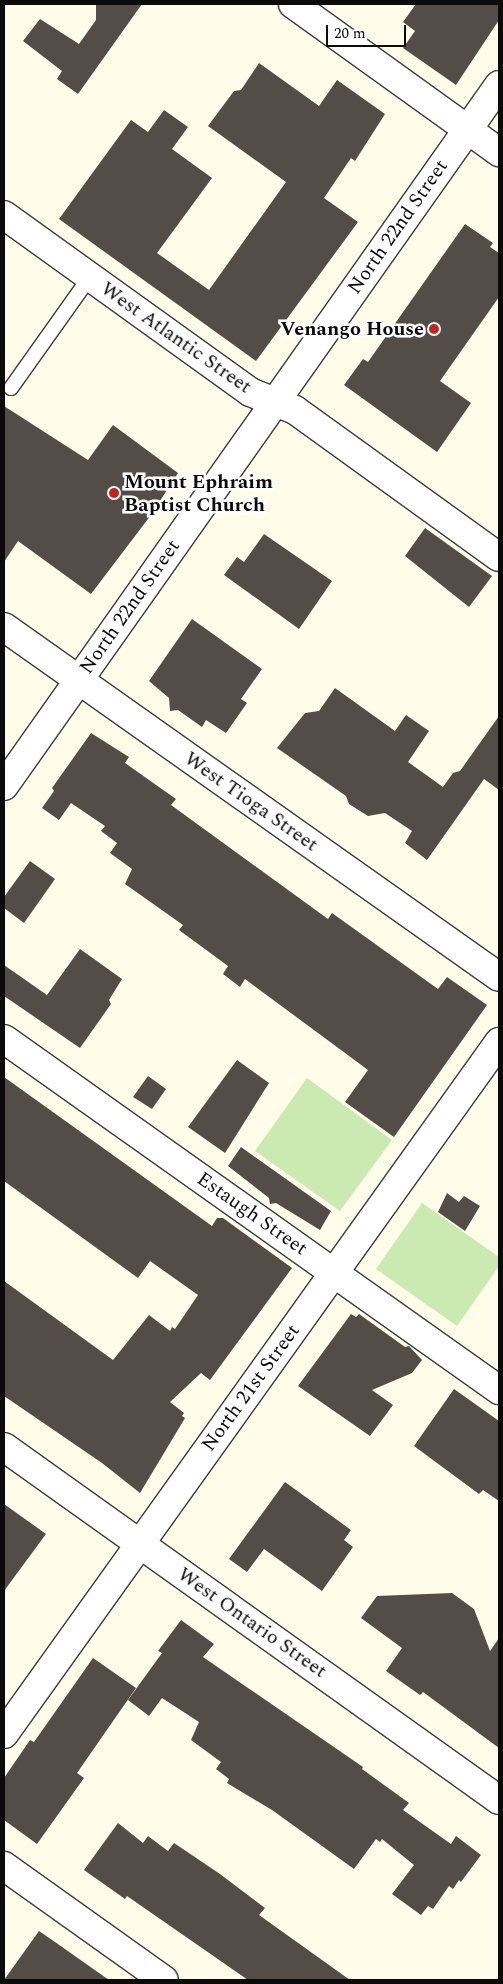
<!DOCTYPE html>
<html>
<head>
<meta charset="utf-8">
<style>
	body { margin:0 }
	#map { position:relative; width:503px; height:1984px; overflow:hidden; background:#fffce9; font-family:Spectral,serif }
	div>[style] { position:absolute }
	.green>* { inset:0; background:#caeab2 }
	.building>* { inset:0; background:#544d47 }
	.roads { filter:drop-shadow(1px 0 #3e3e3e) drop-shadow(-1px 0 #3e3e3e) drop-shadow(0 1px #3e3e3e) drop-shadow(0 -1px #3e3e3e) }
	.lane>* { height:14px; margin:-7px; padding:0 7px; transform-origin:7px; border-radius:7px; background:#fff }
	.street>* { height:28px; margin:-14px; padding:0 14px; transform-origin:14px; border-radius:14px; background:#fff }
	.dots>* { width:14px; height:14px; translate:-50% -50%; box-sizing:border-box; border:2px solid #fff; border-radius:50% }
	span { translate:-50% -50%; white-space:nowrap; text-align:center; line-height:1.15; -webkit-text-stroke:5px #fff; paint-order:stroke }
	.street-label { font-size:20px; color:#0b0b0b }
	.poi-label { font-size:20px; color:#0b0b0b; font-weight:700 }
	.right { translate:-100% -50%; text-align:right }
	.left { translate:0 -50%; text-align:left }
	.frame { position:absolute; inset:0; border:5px solid #0b0b0b; pointer-events:none }
	.scale { position:absolute; left:326px; top:25px; width:80px; height:22px; box-sizing:border-box; border:2px solid #0b0b0b; border-top:0; padding-left:6px; font-size:15px; line-height:18px; white-space:nowrap; color:#0b0b0b; -webkit-text-stroke:4px #fff; paint-order:stroke }
</style>
</head>
<body>
<div id="map">
	<div class="green">
		<div style="clip-path:polygon(307px 1078px,392px 1140px,340px 1211px,255px 1151px)"></div>
		<div style="clip-path:polygon(422px 1203px,499px 1257px,499px 1266px,457px 1326px,376px 1269px)"></div>
	</div>
	<div class="building">
		<div style="clip-path:polygon(96px 4px,142px 4px,78px 94px,57px 79px,62px 71px,23px 41px,40px 19px,79px 44px,96px 20px)"></div>
		<div style="clip-path:polygon(416px 4px,499px 4px,499px 20px,456px 85px,403px 48px,415px 31px,403px 22px)"></div>
		<div style="clip-path:polygon(259px 63px,319px 106px,337px 80px,385px 114px,355px 161px,351px 158px,324px 198px,358px 222px,256px 361px,59px 219px,131px 120px,148px 132px,164px 110px,188px 127px,172px 149px,212px 178px,157px 253px,209px 290px,286px 182px,208px 126px,234px 91px,241px 90px)"></div>
		<div style="clip-path:polygon(465px 224px,493px 243px,490px 247px,499px 253px,499px 297px,440px 381px,471px 403px,437px 452px,344px 385px,363px 359px,368px 362px)"></div>
		<div style="clip-path:polygon(4px 406px,88px 460px,113px 425px,178px 473px,151px 515px,91px 594px,18px 541px,4px 562px)"></div>
		<div style="clip-path:polygon(425px 528px,492px 576px,469px 607px,405px 556px)"></div>
		<div style="clip-path:polygon(264px 534px,332px 581px,299px 629px,224px 575px,237px 557px,244px 562px)"></div>
		<div style="clip-path:polygon(192px 619px,262px 669px,241px 699px,247px 703px,226px 733px,206px 720px,202px 727px,178px 710px,170px 711px,169px 698px,149px 681px)"></div>
		<div style="clip-path:polygon(335px 688px,395px 731px,406px 715px,429px 731px,408px 762px,443px 787px,453px 773px,460px 771px,499px 716px,499px 790px,484px 779px,427px 860px,405px 843px,412px 831px,385px 813px,368px 816px,349px 804px,346px 796px,277px 748px,305px 713px,319px 711px)"></div>
		<div style="clip-path:polygon(91px 733px,129px 757px,125px 763px,176px 799px,171px 805px,328px 919px,332px 913px,438px 989px,447px 977px,487px 1005px,394px 1137px,345px 1102px,368px 1070px,245px 979px,240px 987px,223px 974px,228px 966px,179px 930px,183px 925px,125px 884px,132px 869px,110px 853px,117px 843px,101px 831px,105px 826px,71px 803px,59px 820px,42px 808px,54px 791px,52px 788px)"></div>
		<div style="clip-path:polygon(30px 861px,55px 879px,24px 923px,4px 908px,4px 897px)"></div>
		<div style="clip-path:polygon(80px 949px,122px 979px,109px 1000px,111px 1004px,80px 1048px,4px 996px,4px 965px,47px 995px)"></div>
		<div style="clip-path:polygon(237px 1060px,269px 1083px,225px 1153px,188px 1127px)"></div>
		<div style="clip-path:polygon(148px 1076px,166px 1089px,152px 1109px,133px 1097px)"></div>
		<div style="clip-path:polygon(4px 1077px,212px 1226px,217px 1218px,223px 1218px,292px 1268px,210px 1380px,201px 1373px,170px 1402px,184px 1413px,182px 1416px,185px 1418px,140px 1493px,102px 1463px,4px 1396px,4px 1281px,113px 1360px,149px 1315px,170px 1331px,172px 1327px,175px 1329px,198px 1295px,150px 1261px,138px 1278px,4px 1181px)"></div>
		<div style="clip-path:polygon(241px 1147px,331px 1211px,320px 1230px,276px 1203px,270px 1204px,269px 1198px,228px 1166px)"></div>
		<div style="clip-path:polygon(447px 1193px,459px 1202px,464px 1196px,480px 1206px,465px 1231px,438px 1212px)"></div>
		<div style="clip-path:polygon(351px 1314px,356px 1317px,359px 1314px,405px 1347px,409px 1346px,422px 1360px,412px 1373px,372px 1390px,393px 1405px,370px 1436px,298px 1386px)"></div>
		<div style="clip-path:polygon(454px 1389px,499px 1421px,499px 1501px,483px 1490px,479px 1494px,414px 1446px)"></div>
		<div style="clip-path:polygon(285px 1482px,351px 1530px,344px 1540px,353px 1547px,322px 1591px,264px 1549px,247px 1572px,229px 1559px)"></div>
		<div style="clip-path:polygon(4px 1504px,46px 1534px,4px 1591px)"></div>
		<div style="clip-path:polygon(452px 1593px,474px 1609px,490px 1651px,499px 1638px,499px 1748px,423px 1692px,420px 1695px,386px 1671px,402px 1648px,361px 1618px,377px 1596px)"></div>
		<div style="clip-path:polygon(181px 1620px,214px 1644px,203px 1657px,363px 1767px,362px 1769px,409px 1803px,403px 1810px,451px 1844px,456px 1836px,481px 1855px,461px 1882px,459px 1880px,453px 1889px,449px 1886px,433px 1909px,428px 1906px,421px 1915px,392px 1894px,414px 1865px,382px 1839px,380px 1842px,376px 1839px,354px 1869px,272px 1810px,227px 1783px,229px 1779px,216px 1769px,221px 1762px,191px 1740px,199px 1722px,162px 1698px,149px 1716px,128px 1700px,162px 1653px,158px 1651px)"></div>
		<div style="clip-path:polygon(93px 1658px,136px 1688px,77px 1773px,84px 1778px,37px 1844px,4px 1820px,4px 1778px,30px 1740px,34px 1742px)"></div>
		<div style="clip-path:polygon(118px 1823px,143px 1843px,148px 1836px,168px 1851px,174px 1843px,220px 1874px,265px 1908px,259px 1915px,350px 1980px,248px 1980px,127px 1896px,125px 1899px,84px 1870px)"></div>
		<div style="clip-path:polygon(39px 1931px,55px 1942px,109px 1980px,4px 1980px)"></div>
	</div>
	<div class="roads">
		<div class="lane">
			<div style="left:11px;top:388px;width:136px;rotate:-54.6deg"></div>
		</div>
		<div class="street">
			<div style="left:293px;top:4px;width:254px;rotate:35.7deg"></div>
			<div style="left:4px;top:215px;width:303px;rotate:35.7deg"></div>
			<div style="left:250px;top:392px;width:48px;rotate:21.8deg"></div>
			<div style="left:295px;top:410px;width:251px;rotate:35.8deg"></div>
			<div style="left:4px;top:627px;width:606px;rotate:35.26deg"></div>
			<div style="left:4px;top:786px;width:858px;rotate:-54.77deg"></div>
			<div style="left:4px;top:1039px;width:607px;rotate:35.34deg"></div>
			<div style="left:4px;top:1447px;width:608px;rotate:35.49deg"></div>
			<div style="left:4px;top:1734px;width:851px;rotate:-54.42deg"></div>
			<div style="left:4px;top:1866px;width:196px;rotate:35.5deg"></div>
		</div>
	</div>
	<div class="dots">
		<div style="left:434px;top:329px;background:#bf241f"></div>
		<div style="left:114px;top:493px;background:#bf241f"></div>
	</div>
	<div class="street-label">
		<span style="left:398px;top:227px;rotate:-55deg">North 22nd Street</span>
		<span style="left:176px;top:338px;rotate:35deg">West Atlantic Street</span>
		<span style="left:130px;top:607px;rotate:-55deg">North 22nd Street</span>
		<span style="left:251px;top:802px;rotate:35deg">West Tioga Street</span>
		<span style="left:252px;top:1214px;rotate:35deg">Estaugh Street</span>
		<span style="left:251px;top:1388px;rotate:-54deg">North 21st Street</span>
		<span style="left:252px;top:1623px;rotate:35deg">West Ontario Street</span>
	</div>
	<div class="poi-label">
		<span class="right" style="left:424px;top:329px">Venango House</span>
		<span class="left" style="left:124px;top:494px">Mount Ephraim<br>Baptist Church</span>
	</div>
	<div class="frame"></div>
	<div class="scale">20 m</div>
</div>
</body>
</html>
